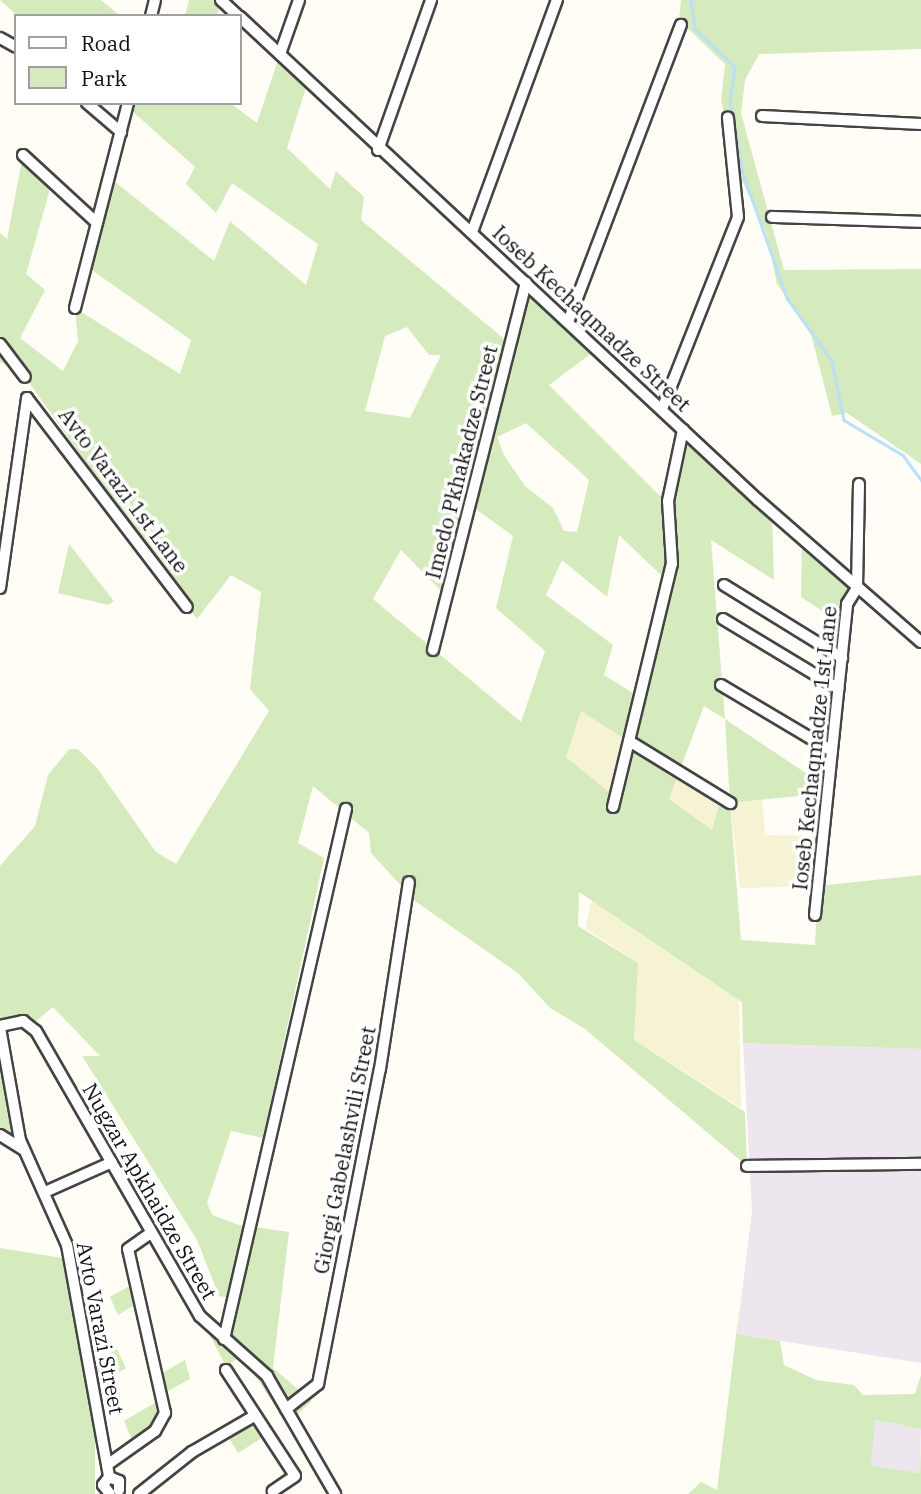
<!DOCTYPE html>
<html>
<head>
<meta charset="utf-8">
<style>
	body { margin:0 }
	#map { position:relative; width:921px; height:1494px; overflow:hidden; background:#fffdf5; font-family:"IBM Plex Serif",serif }
	div>[style] { position:absolute }
	.industrial>* { inset:0; background:#eee6ef }
	.farmland>* { inset:0; background:#f6f3d4 }
	.green>* { inset:0; background:#d5ebbd }
	.stream>* { height:2.5px; margin:-1.25px; padding:0 1.25px; transform-origin:1.25px; border-radius:1.25px; background:#b9e0f7 }
	.roads { filter:drop-shadow(2px 0 #444) drop-shadow(-2px 0 #444) drop-shadow(0 2px #444) drop-shadow(0 -2px #444) }
	.minor>* { height:10px; margin:-5px; padding:0 5px; transform-origin:5px; border-radius:5px; background:#fff }
	span { translate:-50% -50%; white-space:nowrap; text-align:center; line-height:1.15; -webkit-text-stroke:7px #fff; paint-order:stroke }
	.street-label { font-size:21px; color:#111 }
	.legend { position:absolute; left:14px; top:14px; width:228px; height:91px; box-sizing:border-box; background:#fff; border:2px solid #a0a0a0; margin:0; padding:9px 12px; list-style:none; font-size:21px; color:#111 }
	.legend li { display:flex; align-items:center; gap:14px; height:35px }
	.legend b { width:35px; border:2px solid #a0a0a0 }
</style>
</head>
<body>
<div id="map">
	<div class="industrial">
		<div style="clip-path:polygon(743px 1043px,921px 1049px,921px 1363px,737px 1334px,752px 1211px)"></div>
		<div style="clip-path:polygon(874px 1420px,921px 1429px,920px 1473px,870px 1467px)"></div>
	</div>
	<div class="farmland">
		<div style="clip-path:polygon(581px 711px,629px 741px,615px 798px,566px 757px)"></div>
		<div style="clip-path:polygon(675px 770px,721px 797px,712px 830px,665px 804px)"></div>
		<div style="clip-path:polygon(762px 799px,765px 835px,823px 836px,818px 886px,740px 888px,730px 803px)"></div>
		<div style="clip-path:polygon(592px 900px,739px 999px,741px 1108px,634px 1040px,638px 963px,585px 928px)"></div>
	</div>
	<div class="green">
		<div style="clip-path:polygon(0 0,101px 0,120px 16px,18px 16px)"></div>
		<div style="clip-path:polygon(189px 0,221px 0,217px 16px,185px 16px)"></div>
		<div style="clip-path:polygon(681px 0,921px 0,921px 49px,759px 54px,745px 80px,741px 113px,784px 270px,921px 269px,921px 464px,847px 413px,832px 416px,811px 334px,777px 284px,766px 232px,738px 172px,721px 100px,725px 64px,679px 20px)"></div>
		<div style="clip-path:polygon(evenodd,280px 54px,308px 81px,287px 148px,330px 189px,336px 171px,364px 197px,361px 220px,508px 342px,526px 283px,597px 349px,549px 385px,660px 496px,689px 435px,772px 513px,774px 580px,711px 540px,725px 719px,828px 788px,828px 793px,730px 803px,741px 940px,815px 945px,818px 886px,921px 875px,921px 1049px,743px 1043px,742px 1002px,579px 892px,578px 926px,638px 963px,634px 1040px,745px 1112px,747px 1166px,585px 1029px,550px 1008px,518px 973px,415px 901px,371px 853px,369px 833px,313px 786px,298px 843px,324px 858px,263px 1138px,231px 1131px,207px 1203px,212px 1215px,239px 1225px,289px 1232px,273px 1368px,312px 1401px,287px 1424px,242px 1356px,226px 1366px,210px 1336px,222px 1330px,233px 1298px,219px 1296px,197px 1240px,82px 1056px,100px 1056px,53px 1007px,31px 1025px,0 1026px,0 866px,35px 826px,48px 775px,69px 749px,78px 749px,97px 768px,156px 852px,176px 864px,269px 711px,250px 689px,261px 592px,231px 575px,197px 619px,23px 374px,0 362px,0 233px,7px 239px,23px 155px,52px 182px,26px 274px,45px 290px,20px 338px,63px 371px,78px 341px,75px 308px,180px 374px,191px 340px,86px 266px,109px 177px,214px 261px,230px 221px,306px 285px,318px 244px,232px 183px,216px 213px,186px 184px,195px 167px,123px 103px,230px 103px,257px 123px,280px 54px,407px 327px,429px 355px,441px 355px,410px 418px,365px 411px,385px 336px,407px 327px,280px 54px,526px 423px,589px 480px,577px 532px,564px 531px,553px 508px,525px 486px,504px 455px,497px 437px,526px 423px,280px 54px,473px 507px,513px 536px,496px 608px,545px 651px,521px 722px,373px 599px,401px 550px,450px 600px,473px 507px,280px 54px,619px 535px,668px 582px,639px 697px,604px 675px,613px 645px,546px 595px,562px 560px,607px 597px,619px 535px,280px 54px,704px 706px,725px 719px,730px 802px,721px 797px,712px 830px,669px 799px,704px 706px,280px 54px,581px 711px,628px 741px,615px 797px,566px 757px,581px 711px)"></div>
		<div style="clip-path:polygon(802px 539px,857px 588px,845px 626px,801px 597px)"></div>
		<div style="clip-path:polygon(69px 544px,114px 601px,108px 605px,58px 593px)"></div>
		<div style="clip-path:polygon(0 1044px,6px 1061px,14px 1139px,0 1132px)"></div>
		<div style="clip-path:polygon(0 1248px,62px 1258px,95px 1424px,95px 1494px,0 1494px)"></div>
		<div style="clip-path:polygon(131px 1285px,136px 1304px,118px 1315px,110px 1297px)"></div>
		<div style="clip-path:polygon(741px 1295px,737px 1334px,780px 1341px,784px 1365px,816px 1380px,854px 1385px,863px 1395px,915px 1394px,921px 1375px,921px 1429px,875px 1420px,871px 1466px,920px 1473px,921px 1443px,921px 1494px,688px 1494px,701px 1482px,717px 1490px)"></div>
		<div style="clip-path:polygon(117px 1349px,126px 1368px,99px 1384px,95px 1362px)"></div>
		<div style="clip-path:polygon(185px 1360px,190px 1379px,168px 1391px,162px 1373px)"></div>
		<div style="clip-path:polygon(158px 1401px,161px 1412px,152px 1428px,132px 1440px,124px 1421px)"></div>
		<div style="clip-path:polygon(253px 1423px,262px 1438px,238px 1453px,229px 1438px)"></div>
	</div>
	<div class="stream">
		<div style="left:691px;top:0;width:29px;rotate:82deg"></div>
		<div style="left:695px;top:29px;width:55px;rotate:43.5deg"></div>
		<div style="left:735px;top:67px;width:34px;rotate:98deg"></div>
		<div style="left:730px;top:101px;width:70px;rotate:80.1deg"></div>
		<div style="left:742px;top:170px;width:136px;rotate:70.6deg"></div>
		<div style="left:787px;top:298px;width:77px;rotate:54.5deg"></div>
		<div style="left:832px;top:361px;width:60px;rotate:78.5deg"></div>
		<div style="left:844px;top:420px;width:69px;rotate:30.7deg"></div>
		<div style="left:903px;top:455px;width:31px;rotate:54deg"></div>
	</div>
	<div class="roads">
		<div class="minor">
			<div style="left:221px;top:0;width:23px;rotate:43deg"></div>
			<div style="left:151px;top:16px;width:16px;rotate:-76deg"></div>
			<div style="left:240px;top:17px;width:708px;rotate:43deg"></div>
			<div style="left:758px;top:500px;width:216px;rotate:41.1deg"></div>
			<div style="left:0;top:38px;width:18px;rotate:29deg"></div>
			<div style="left:280px;top:54px;width:57px;rotate:-70.6deg"></div>
			<div style="left:87px;top:103px;width:45px;rotate:40.5deg"></div>
			<div style="left:762px;top:116px;width:159px;rotate:2.9deg"></div>
			<div style="left:378px;top:150px;width:159px;rotate:-70.5deg"></div>
			<div style="left:23px;top:155px;width:100px;rotate:42.6deg"></div>
			<div style="left:772px;top:217px;width:149px;rotate:1.9deg"></div>
			<div style="left:472px;top:232px;width:247px;rotate:-69.9deg"></div>
			<div style="left:75px;top:308px;width:212px;rotate:-75.5deg"></div>
			<div style="left:568px;top:322px;width:318px;rotate:-69.2deg"></div>
			<div style="left:0;top:344px;width:41px;rotate:52.9deg"></div>
			<div style="left:662px;top:409px;width:206px;rotate:-68.4deg"></div>
			<div style="left:738px;top:217px;width:100px;rotate:-95.8deg"></div>
			<div style="left:724px;top:585px;width:139px;rotate:31.7deg"></div>
			<div style="left:0;top:588px;width:192px;rotate:-81.9deg"></div>
			<div style="left:27px;top:398px;width:263px;rotate:52.6deg"></div>
			<div style="left:723px;top:619px;width:135px;rotate:31.1deg"></div>
			<div style="left:433px;top:650px;width:379px;rotate:-75.8deg"></div>
			<div style="left:721px;top:685px;width:129px;rotate:30.7deg"></div>
			<div style="left:629px;top:741px;width:119px;rotate:31.5deg"></div>
			<div style="left:613px;top:807px;width:250px;rotate:-76.4deg"></div>
			<div style="left:672px;top:564px;width:63px;rotate:-93.6deg"></div>
			<div style="left:668px;top:501px;width:73px;rotate:-78.1deg"></div>
			<div style="left:815px;top:915px;width:313px;rotate:-84.1deg"></div>
			<div style="left:847px;top:604px;width:19px;rotate:-58deg"></div>
			<div style="left:857px;top:588px;width:104px;rotate:-88.9deg"></div>
			<div style="left:0;top:1026px;width:24px;rotate:-12deg"></div>
			<div style="left:23px;top:1021px;width:16px;rotate:38deg"></div>
			<div style="left:36px;top:1031px;width:329px;rotate:60.1deg"></div>
			<div style="left:200px;top:1316px;width:90px;rotate:41.8deg"></div>
			<div style="left:267px;top:1376px;width:136px;rotate:60deg"></div>
			<div style="left:0;top:1028px;width:114px;rotate:79.9deg"></div>
			<div style="left:20px;top:1140px;width:115px;rotate:65.9deg"></div>
			<div style="left:67px;top:1245px;width:236px;rotate:79.7deg"></div>
			<div style="left:0;top:1135px;width:28px;rotate:32deg"></div>
			<div style="left:747px;top:1166px;width:174px;rotate:-0.7deg"></div>
			<div style="left:45px;top:1192px;width:73px;rotate:-24.1deg"></div>
			<div style="left:224px;top:1339px;width:544px;rotate:-77.04deg"></div>
			<div style="left:226px;top:1370px;width:126px;rotate:56.9deg"></div>
			<div style="left:295px;top:1476px;width:27px;rotate:146deg"></div>
			<div style="left:286px;top:1409px;width:41px;rotate:-38deg"></div>
			<div style="left:318px;top:1384px;width:321px;rotate:-78.9deg"></div>
			<div style="left:380px;top:1069px;width:189px;rotate:-81.2deg"></div>
			<div style="left:107px;top:1465px;width:59px;rotate:-35.3deg"></div>
			<div style="left:155px;top:1431px;width:21px;rotate:-61deg"></div>
			<div style="left:165px;top:1413px;width:168px;rotate:-102.7deg"></div>
			<div style="left:128px;top:1249px;width:28px;rotate:-35deg"></div>
			<div style="left:109px;top:1477px;width:10px;rotate:127deg"></div>
			<div style="left:103px;top:1485px;width:11px;rotate:52deg"></div>
			<div style="left:109px;top:1477px;width:11px;rotate:22deg"></div>
			<div style="left:119px;top:1481px;width:9px;rotate:90deg"></div>
			<div style="left:139px;top:1494px;width:68px;rotate:-38.4deg"></div>
			<div style="left:192px;top:1452px;width:72px;rotate:-30.1deg"></div>
		</div>
	</div>
	<div class="street-label">
		<span style="left:592px;top:318px;rotate:43deg">Ioseb Kechaqmadze Street</span>
		<span style="left:461px;top:462px;rotate:-76deg">Imedo Pkhakadze Street</span>
		<span style="left:124px;top:490px;rotate:53deg">Avto Varazi 1st Lane</span>
		<span style="left:814px;top:748px;rotate:-84deg">Ioseb Kechaqmadze 1st Lane</span>
		<span style="left:344px;top:1150px;rotate:-79deg">Giorgi Gabelashvili Street</span>
		<span style="left:150px;top:1191px;rotate:60deg">Nugzar Apkhaidze Street</span>
		<span style="left:101px;top:1328px;rotate:79deg">Avto Varazi Street</span>
	</div>
	<ul class="legend">
	<li><b style="height:9px;background:#fff"></b>Road</li>
	<li><b style="height:19px;background:#d5ebbd"></b>Park</li>
	</ul>
</div>
</body>
</html>
